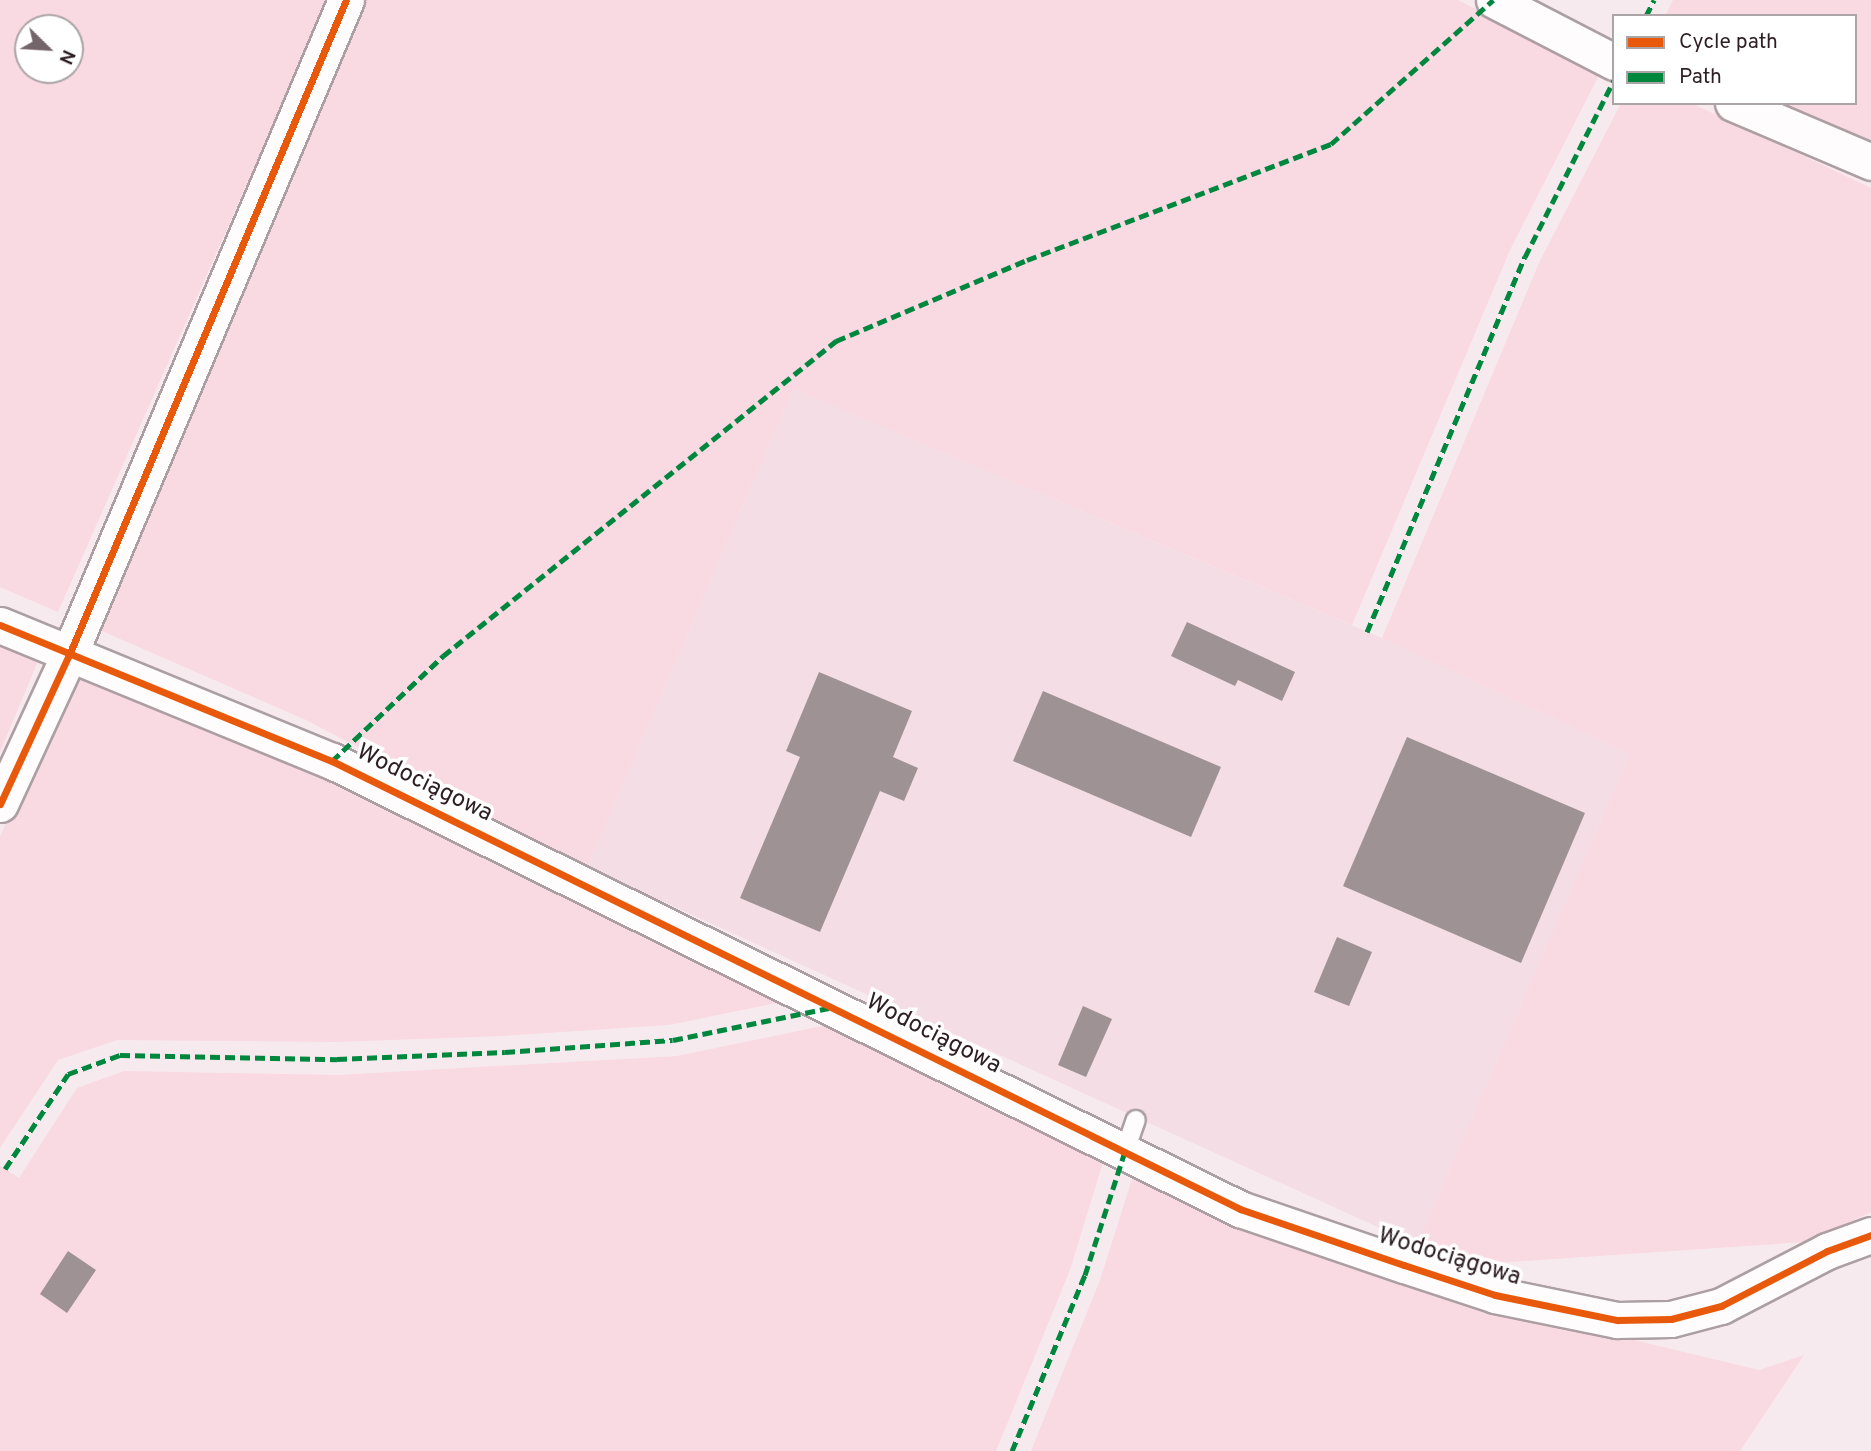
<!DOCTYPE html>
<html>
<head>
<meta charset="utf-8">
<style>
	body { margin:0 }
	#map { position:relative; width:1871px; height:1451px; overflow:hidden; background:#f7eaee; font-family:Overpass,sans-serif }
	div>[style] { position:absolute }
	.built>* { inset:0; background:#f4dde4 }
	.green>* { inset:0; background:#f9d9e2 }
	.building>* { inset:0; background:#9e9295 }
	.roads { filter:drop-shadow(2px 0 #ac9fa3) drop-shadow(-2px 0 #ac9fa3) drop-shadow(0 2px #ac9fa3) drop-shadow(0 -2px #ac9fa3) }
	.service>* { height:18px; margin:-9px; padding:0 9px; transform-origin:9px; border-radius:9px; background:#fefcfc }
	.minor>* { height:35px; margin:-17.5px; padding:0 17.5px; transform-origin:17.5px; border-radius:17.5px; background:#fefcfc }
	.quiet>* { height:5px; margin-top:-2.5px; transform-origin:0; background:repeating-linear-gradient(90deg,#00873e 0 10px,transparent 0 15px) }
	.cycleway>* { height:7px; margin:-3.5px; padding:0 3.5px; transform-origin:3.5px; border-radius:3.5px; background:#e8590c }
	span { translate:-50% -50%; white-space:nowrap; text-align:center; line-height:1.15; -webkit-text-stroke:7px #fff; paint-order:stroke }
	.street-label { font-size:24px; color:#2d1e23 }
	.legend { position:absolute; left:1612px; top:14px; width:245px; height:91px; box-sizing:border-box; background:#fff; border:2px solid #aba5a7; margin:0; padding:9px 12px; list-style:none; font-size:21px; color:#2d1e23 }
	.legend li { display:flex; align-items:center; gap:14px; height:35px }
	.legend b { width:35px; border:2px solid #aba5a7 }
	.north { position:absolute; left:14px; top:14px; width:70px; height:70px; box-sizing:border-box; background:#fff; border:2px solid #aba5a7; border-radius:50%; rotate:114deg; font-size:19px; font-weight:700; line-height:28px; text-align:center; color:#2d1e23 }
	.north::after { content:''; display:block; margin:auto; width:24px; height:32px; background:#74656a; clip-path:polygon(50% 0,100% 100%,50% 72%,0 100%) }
</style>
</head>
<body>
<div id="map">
	<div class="built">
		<div style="clip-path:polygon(793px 389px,1382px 638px,1630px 754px,1417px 1245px,587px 867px)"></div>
	</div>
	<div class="green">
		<div style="clip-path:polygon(evenodd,0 0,328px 0,58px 612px,0 587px,0 0,28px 28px,70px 28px,70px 70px,28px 70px,28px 28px)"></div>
		<div style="clip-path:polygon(363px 0,1458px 0,1600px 73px,1510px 250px,1352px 625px,793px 389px,587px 867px,306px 720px,88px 625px)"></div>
		<div style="clip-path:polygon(1673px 0,1871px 0,1871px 146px,1772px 103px,1855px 103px,1855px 16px,1665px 16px)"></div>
		<div style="clip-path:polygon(1621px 103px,1691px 103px,1871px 188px,1871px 1212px,1805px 1242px,1495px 1263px,1417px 1245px,1630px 754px,1382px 638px,1539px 263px)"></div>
		<div style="clip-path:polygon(0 622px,46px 642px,0 752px)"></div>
		<div style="clip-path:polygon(76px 655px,786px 1001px,669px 1025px,502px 1036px,336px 1042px,117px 1040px,58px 1060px,0 1148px,0 837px)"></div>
		<div style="clip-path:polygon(832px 1024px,1103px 1162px,1070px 1270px,996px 1451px,0 1451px,0 1166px,19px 1178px,77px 1088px,124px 1071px,338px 1075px,677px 1056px)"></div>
		<div style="clip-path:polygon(1133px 1176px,1235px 1224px,1542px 1318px,1759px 1370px,1804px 1355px,1740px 1451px,1031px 1451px,1100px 1280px)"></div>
	</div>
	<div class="building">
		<div style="clip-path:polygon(1187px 622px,1295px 672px,1282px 701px,1238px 680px,1235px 686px,1171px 656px)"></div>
		<div style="clip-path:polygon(819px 672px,912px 711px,893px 757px,918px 768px,904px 801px,880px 791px,820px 932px,740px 898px,800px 757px,786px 751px)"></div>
		<div style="clip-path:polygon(1043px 691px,1221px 767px,1191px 837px,1013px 761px)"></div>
		<div style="clip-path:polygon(1407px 737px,1585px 813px,1521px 963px,1343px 886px)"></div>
		<div style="clip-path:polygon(1337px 937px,1372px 952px,1349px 1006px,1314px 992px)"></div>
		<div style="clip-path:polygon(1083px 1006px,1112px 1019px,1086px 1077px,1058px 1065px)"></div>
		<div style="clip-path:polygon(68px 1251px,96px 1270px,67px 1313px,40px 1294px)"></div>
	</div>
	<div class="roads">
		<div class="service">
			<div style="left:1124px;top:1154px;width:36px;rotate:-71deg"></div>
		</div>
		<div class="minor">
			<div style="left:1494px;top:0;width:135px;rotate:27.3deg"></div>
			<div style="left:1733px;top:103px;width:150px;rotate:23.1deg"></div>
			<div style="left:0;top:625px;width:359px;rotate:22.3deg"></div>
			<div style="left:332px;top:761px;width:1013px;rotate:26.26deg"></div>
			<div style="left:1240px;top:1209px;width:173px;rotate:18.9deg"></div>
			<div style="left:1404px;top:1265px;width:96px;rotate:18.2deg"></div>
			<div style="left:1495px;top:1295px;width:125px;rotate:11.6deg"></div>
			<div style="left:1617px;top:1320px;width:54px;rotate:-1.1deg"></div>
			<div style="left:1671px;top:1319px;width:52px;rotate:-14.6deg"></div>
			<div style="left:1721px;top:1306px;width:119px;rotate:-27.4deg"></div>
			<div style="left:1827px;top:1251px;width:47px;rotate:-20deg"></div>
			<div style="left:0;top:804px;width:164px;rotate:-65.2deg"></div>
			<div style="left:69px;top:655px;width:711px;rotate:-67.08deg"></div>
		</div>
	</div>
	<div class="quiet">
		<div style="left:1646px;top:16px;width:18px;rotate:-63deg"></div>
		<div style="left:1367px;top:632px;width:407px;rotate:-67.2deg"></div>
		<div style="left:1525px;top:257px;width:198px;rotate:-63.3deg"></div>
		<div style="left:332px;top:761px;width:153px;rotate:-43.4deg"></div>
		<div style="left:443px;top:656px;width:504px;rotate:-38.71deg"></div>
		<div style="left:836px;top:341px;width:207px;rotate:-23deg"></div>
		<div style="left:1027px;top:260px;width:325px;rotate:-20.9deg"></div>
		<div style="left:1331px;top:144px;width:217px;rotate:-41.6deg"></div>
		<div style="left:5px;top:1169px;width:114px;rotate:-56.4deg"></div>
		<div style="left:68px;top:1074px;width:55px;rotate:-20.1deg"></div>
		<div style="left:120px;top:1055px;width:217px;rotate:1.1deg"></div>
		<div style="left:337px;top:1059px;width:168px;rotate:-2.4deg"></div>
		<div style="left:505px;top:1052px;width:168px;rotate:-4.1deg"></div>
		<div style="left:673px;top:1040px;width:159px;rotate:-11.6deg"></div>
		<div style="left:1012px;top:1451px;width:191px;rotate:-67.5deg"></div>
		<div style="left:1085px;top:1275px;width:127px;rotate:-72.1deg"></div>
	</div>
	<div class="cycleway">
		<div style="left:0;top:625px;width:359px;rotate:22.3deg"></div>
		<div style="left:332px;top:761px;width:1013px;rotate:26.26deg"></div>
		<div style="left:1240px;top:1209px;width:173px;rotate:18.9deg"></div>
		<div style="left:1404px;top:1265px;width:96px;rotate:18.2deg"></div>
		<div style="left:1495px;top:1295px;width:125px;rotate:11.6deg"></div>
		<div style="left:1617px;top:1320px;width:54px;rotate:-1.1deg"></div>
		<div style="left:1671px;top:1319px;width:52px;rotate:-14.6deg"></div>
		<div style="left:1721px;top:1306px;width:119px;rotate:-27.4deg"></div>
		<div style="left:1827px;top:1251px;width:47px;rotate:-20deg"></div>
		<div style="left:0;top:804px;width:164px;rotate:-65.2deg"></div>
		<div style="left:69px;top:655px;width:711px;rotate:-67.08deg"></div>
	</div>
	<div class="street-label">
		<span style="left:424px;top:784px;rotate:26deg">Wodociągowa</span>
		<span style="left:933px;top:1035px;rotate:27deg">Wodociągowa</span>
		<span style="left:1449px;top:1258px;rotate:17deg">Wodociągowa</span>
	</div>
	<ul class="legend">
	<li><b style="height:9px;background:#e8590c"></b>Cycle path</li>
	<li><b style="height:9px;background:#00873e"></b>Path</li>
	</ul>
	<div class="north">N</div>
</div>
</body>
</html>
